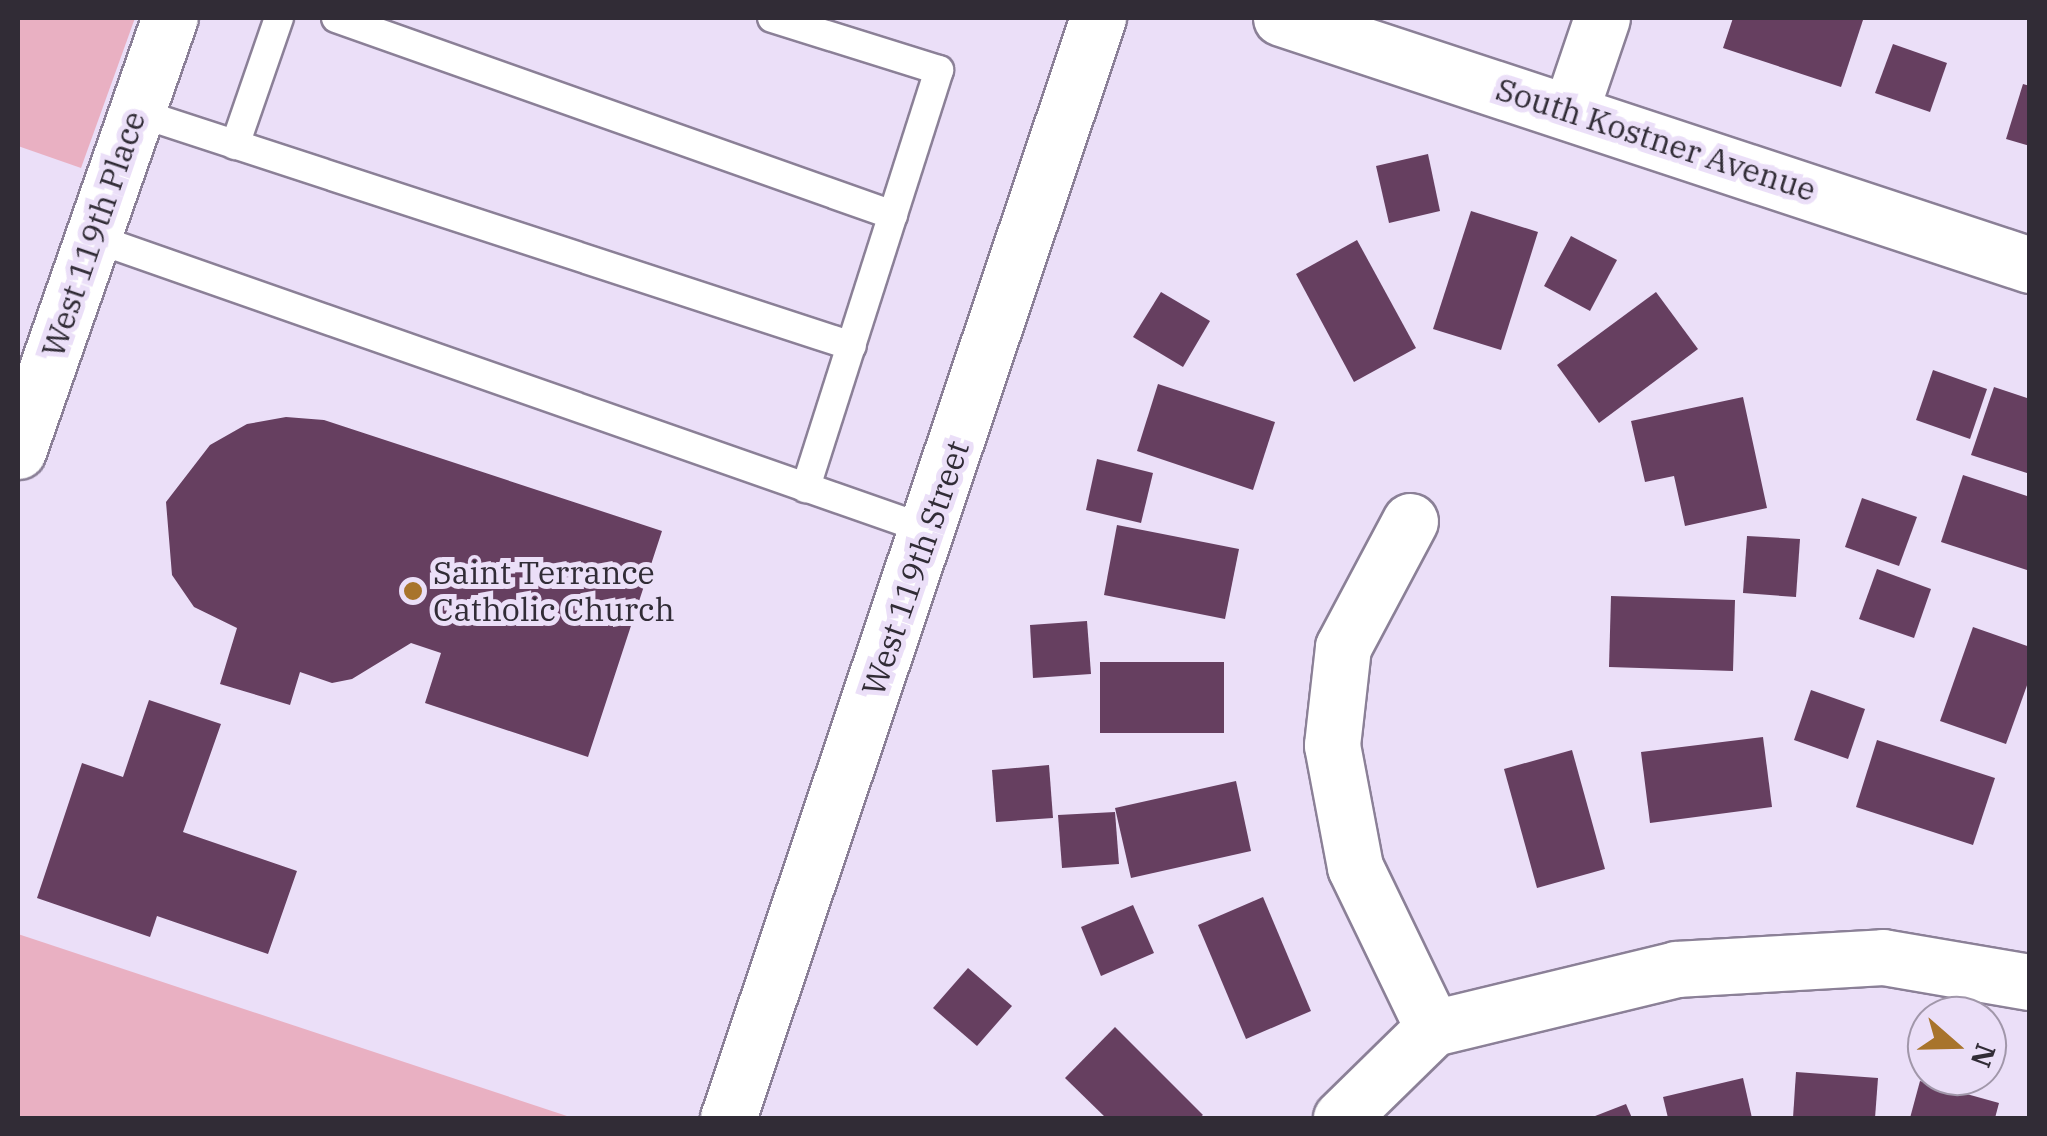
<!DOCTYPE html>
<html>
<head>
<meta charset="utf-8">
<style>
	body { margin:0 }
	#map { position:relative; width:2047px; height:1136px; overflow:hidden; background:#ebdff8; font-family:"IBM Plex Serif",serif }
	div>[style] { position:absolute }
	.green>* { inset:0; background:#e9b0c2 }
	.building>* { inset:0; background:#663f60 }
	.roads { filter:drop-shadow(2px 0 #8b8097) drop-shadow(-2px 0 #8b8097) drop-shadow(0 2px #8b8097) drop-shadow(0 -2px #8b8097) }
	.lane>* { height:28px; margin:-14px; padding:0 14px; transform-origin:14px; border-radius:14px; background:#fff }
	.street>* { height:55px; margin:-27.5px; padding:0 27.5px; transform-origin:27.5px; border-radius:27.5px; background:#fff }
	.secondary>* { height:55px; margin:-27.5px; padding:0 27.5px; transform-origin:27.5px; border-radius:27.5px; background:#fff }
	.dots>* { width:28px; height:28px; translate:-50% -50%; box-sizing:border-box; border:5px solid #ebdff8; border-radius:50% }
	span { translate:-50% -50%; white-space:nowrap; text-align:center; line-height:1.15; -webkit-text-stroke:10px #ebdff8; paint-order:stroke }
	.street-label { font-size:32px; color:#312c36 }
	.poi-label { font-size:32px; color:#312c36 }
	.left { translate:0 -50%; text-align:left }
	.frame { position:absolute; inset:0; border:20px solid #312c36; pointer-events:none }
	.north { position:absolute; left:1907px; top:996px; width:100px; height:100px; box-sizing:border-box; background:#ebdff8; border:2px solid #a197aa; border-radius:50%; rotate:110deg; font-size:28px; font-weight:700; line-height:40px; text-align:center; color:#312c36 }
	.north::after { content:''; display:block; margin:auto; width:35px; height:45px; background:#a8742c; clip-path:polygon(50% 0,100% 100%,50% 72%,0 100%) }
</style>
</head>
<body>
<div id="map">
	<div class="green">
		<div style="clip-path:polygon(18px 18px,135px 18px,81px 168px,18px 146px)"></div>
		<div style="clip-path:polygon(18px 934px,573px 1118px,18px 1118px)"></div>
	</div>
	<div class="building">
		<div style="clip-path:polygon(1733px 18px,1856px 18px,1863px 20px,1841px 87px,1723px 48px)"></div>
		<div style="clip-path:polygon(1893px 44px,1947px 63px,1930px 112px,1875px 93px)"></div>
		<div style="clip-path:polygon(2023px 84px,2030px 86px,2030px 146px,2006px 139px)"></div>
		<div style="clip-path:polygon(1428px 154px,1440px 211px,1389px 223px,1376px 166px)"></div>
		<div style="clip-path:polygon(1471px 211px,1538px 232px,1501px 350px,1433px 329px)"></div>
		<div style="clip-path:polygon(1571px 236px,1617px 260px,1590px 311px,1544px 286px)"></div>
		<div style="clip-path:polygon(1357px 240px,1416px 348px,1354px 382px,1296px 274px)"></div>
		<div style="clip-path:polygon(1161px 292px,1210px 321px,1183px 367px,1133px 337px)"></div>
		<div style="clip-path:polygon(1656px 292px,1698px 349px,1599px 423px,1557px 365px)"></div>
		<div style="clip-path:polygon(1933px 370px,1987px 389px,1970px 439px,1916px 420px)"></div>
		<div style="clip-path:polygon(1158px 384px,1275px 422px,1253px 490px,1137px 451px)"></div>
		<div style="clip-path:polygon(1994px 387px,2030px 399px,2030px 474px,1971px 455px)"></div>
		<div style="clip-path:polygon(1743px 397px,1767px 508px,1685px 526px,1674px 476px,1645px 482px,1631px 421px)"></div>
		<div style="clip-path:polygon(286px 417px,324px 420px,662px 531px,588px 757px,425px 703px,441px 653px,411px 643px,352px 679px,332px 683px,300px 672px,290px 705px,220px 684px,237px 628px,194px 607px,172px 575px,166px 502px,210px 445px,247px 424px)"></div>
		<div style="clip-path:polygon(1097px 459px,1153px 473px,1141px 523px,1086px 510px)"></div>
		<div style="clip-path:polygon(1963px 475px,2030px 497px,2030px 571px,1941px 542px)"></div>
		<div style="clip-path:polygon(1862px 498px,1917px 517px,1899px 566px,1845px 547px)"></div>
		<div style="clip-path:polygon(1117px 525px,1239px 549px,1225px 619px,1104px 595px)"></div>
		<div style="clip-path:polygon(1747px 536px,1800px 539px,1796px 597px,1743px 593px)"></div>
		<div style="clip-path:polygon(1877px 569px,1931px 589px,1914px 638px,1859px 619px)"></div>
		<div style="clip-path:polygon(1611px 596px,1735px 600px,1733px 671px,1609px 667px)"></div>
		<div style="clip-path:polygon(1087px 621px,1091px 674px,1033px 678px,1030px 625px)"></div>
		<div style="clip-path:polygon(1973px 627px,2030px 647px,2030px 677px,2006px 744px,1940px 721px)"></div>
		<div style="clip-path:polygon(1100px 662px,1224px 662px,1224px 733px,1100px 733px)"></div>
		<div style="clip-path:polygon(1811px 690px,1865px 709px,1848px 759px,1794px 740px)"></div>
		<div style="clip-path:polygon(149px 700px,221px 724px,183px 832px,297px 871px,268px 954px,157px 916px,150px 937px,37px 898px,82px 763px,123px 777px)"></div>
		<div style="clip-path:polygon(1763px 737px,1772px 807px,1650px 823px,1641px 752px)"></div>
		<div style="clip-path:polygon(1877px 740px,1995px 778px,1973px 845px,1856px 807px)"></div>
		<div style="clip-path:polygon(1572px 750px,1605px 869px,1537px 888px,1504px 769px)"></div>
		<div style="clip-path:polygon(1049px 765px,1053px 818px,996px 822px,992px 770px)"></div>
		<div style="clip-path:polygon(1236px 781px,1251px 851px,1131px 878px,1115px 808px)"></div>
		<div style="clip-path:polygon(1115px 812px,1119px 864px,1062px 868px,1058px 815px)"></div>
		<div style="clip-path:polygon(1263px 897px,1311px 1011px,1246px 1039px,1198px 925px)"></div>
		<div style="clip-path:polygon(1133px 905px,1154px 953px,1101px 976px,1081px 927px)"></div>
		<div style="clip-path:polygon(968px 968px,1012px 1006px,977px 1046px,933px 1008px)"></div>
		<div style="clip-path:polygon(1115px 1027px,1203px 1115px,1199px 1118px,1106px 1118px,1065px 1078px)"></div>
		<div style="clip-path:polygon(1796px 1072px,1878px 1078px,1875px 1118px,1793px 1118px)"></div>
		<div style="clip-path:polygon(1743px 1078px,1752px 1118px,1668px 1118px,1663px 1097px)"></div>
		<div style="clip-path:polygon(1920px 1081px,1999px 1103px,1995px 1118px,1910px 1118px)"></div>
		<div style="clip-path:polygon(1626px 1104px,1632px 1118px,1590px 1118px)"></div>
	</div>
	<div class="roads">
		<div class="lane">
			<div style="left:336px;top:18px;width:591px;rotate:19.48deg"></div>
			<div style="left:772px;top:18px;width:175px;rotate:17.3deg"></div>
			<div style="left:939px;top:70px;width:439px;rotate:107.7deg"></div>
			<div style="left:136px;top:112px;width:753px;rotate:18.1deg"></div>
			<div style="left:235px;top:145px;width:134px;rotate:-70.9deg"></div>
			<div style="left:91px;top:237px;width:887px;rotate:19.29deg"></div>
		</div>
		<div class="street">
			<div style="left:1281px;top:18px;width:789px;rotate:18.25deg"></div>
			<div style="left:1571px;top:109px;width:96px;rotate:-71.2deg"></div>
			<div style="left:18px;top:451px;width:459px;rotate:-70.7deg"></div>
			<div style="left:1410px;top:521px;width:143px;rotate:118deg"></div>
			<div style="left:1343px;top:647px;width:99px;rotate:96.4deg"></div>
			<div style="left:1332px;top:745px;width:124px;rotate:79.3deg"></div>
			<div style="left:1355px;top:867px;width:179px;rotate:64.2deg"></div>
			<div style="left:1433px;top:1028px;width:250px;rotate:-13.6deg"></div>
			<div style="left:1676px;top:969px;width:207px;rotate:-3.3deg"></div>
			<div style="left:1883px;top:957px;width:149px;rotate:9.7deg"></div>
			<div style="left:1341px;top:1118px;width:129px;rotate:-44.4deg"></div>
		</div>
		<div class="secondary">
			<div style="left:728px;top:1118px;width:1161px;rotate:-71.41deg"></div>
		</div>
	</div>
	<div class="dots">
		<div style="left:413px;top:591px;background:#a8742c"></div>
	</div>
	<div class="street-label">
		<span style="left:1656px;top:139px;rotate:18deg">South Kostner Avenue</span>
		<span style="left:93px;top:234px;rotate:-71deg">West 119th Place</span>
		<span style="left:915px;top:568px;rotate:-71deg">West 119th Street</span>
	</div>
	<div class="poi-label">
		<span class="left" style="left:433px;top:591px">Saint Terrance<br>Catholic Church</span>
	</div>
	<div class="frame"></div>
	<div class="north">N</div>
</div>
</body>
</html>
